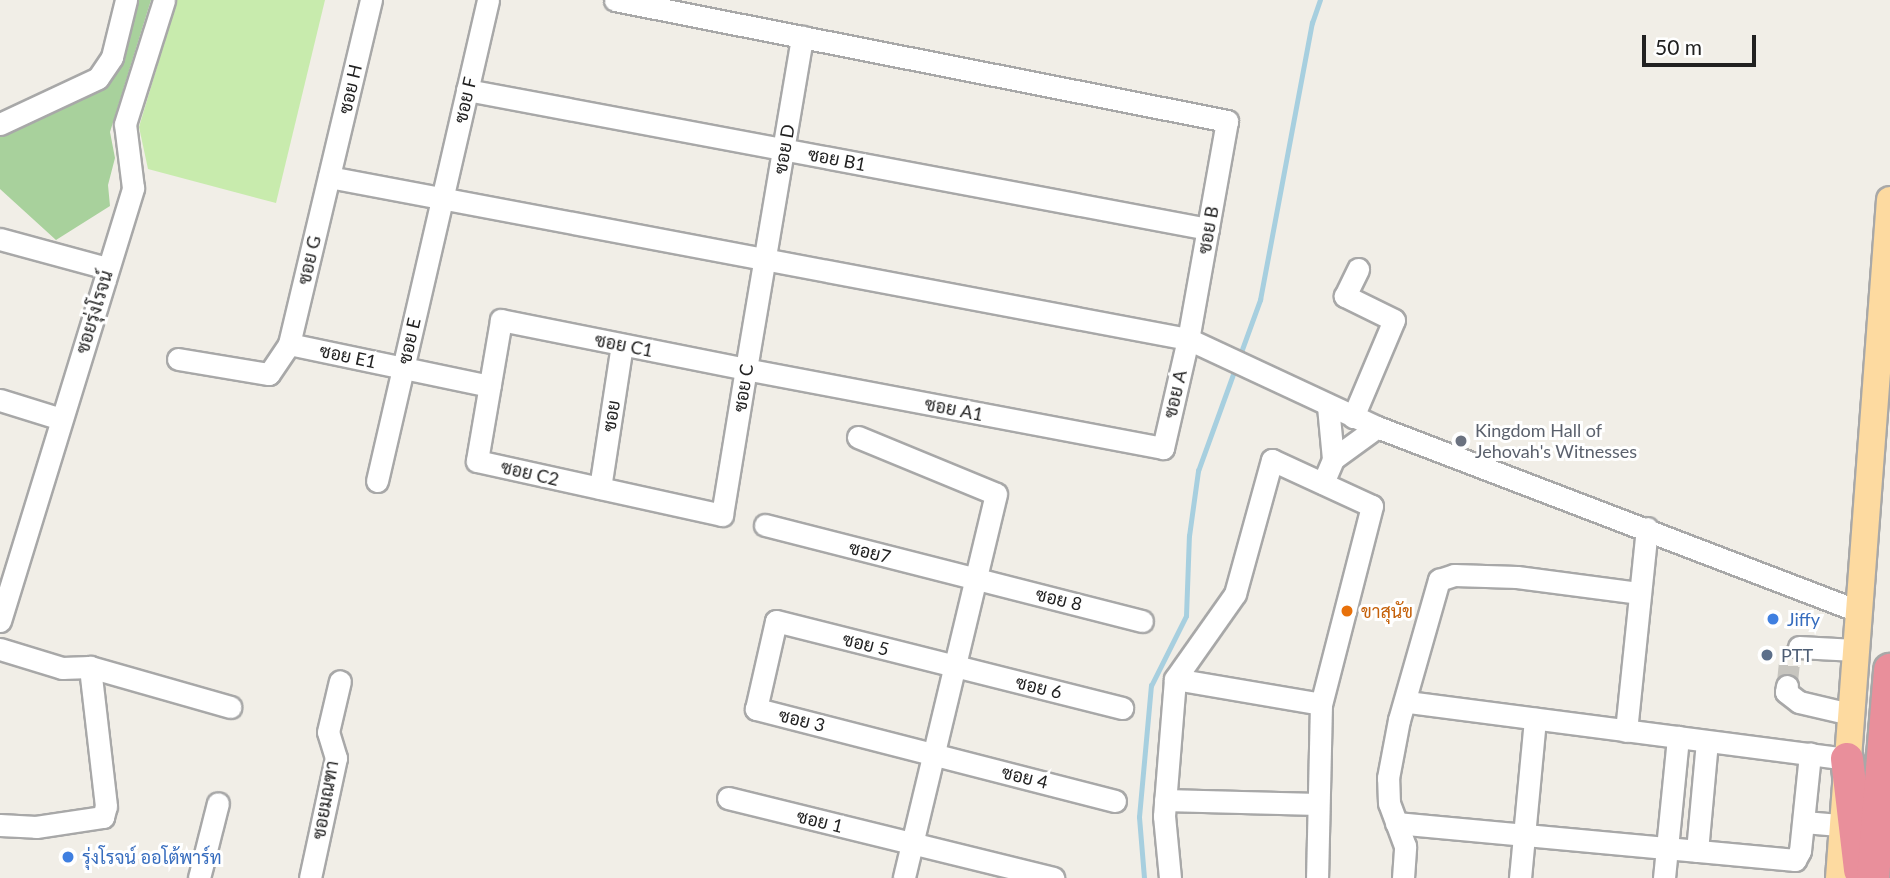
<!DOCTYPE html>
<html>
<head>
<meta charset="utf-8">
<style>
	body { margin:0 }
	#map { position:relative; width:1890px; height:878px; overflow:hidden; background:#f1eee7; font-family:Lato,Sarabun,sans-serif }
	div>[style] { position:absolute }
	.grass>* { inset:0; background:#c8ebad }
	.forest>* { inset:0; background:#a8d19c }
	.stream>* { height:4.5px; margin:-2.25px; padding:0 2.25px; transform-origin:2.25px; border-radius:2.25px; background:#a7cfdf }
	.minor-tunnel>* { height:21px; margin-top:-10.5px; transform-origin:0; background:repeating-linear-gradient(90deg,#c7c5bf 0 21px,transparent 0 31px) }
	.roads { filter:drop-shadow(2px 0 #a8a8a8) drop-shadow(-2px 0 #a8a8a8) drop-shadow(0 2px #a8a8a8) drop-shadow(0 -2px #a8a8a8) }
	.minor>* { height:21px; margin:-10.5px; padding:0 10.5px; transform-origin:10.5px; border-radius:10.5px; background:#fff }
	.major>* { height:26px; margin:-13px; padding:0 13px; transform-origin:13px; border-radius:13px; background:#fddaa0 }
	.highway>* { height:32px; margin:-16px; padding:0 16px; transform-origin:16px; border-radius:16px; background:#e98f9b }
	.dots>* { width:19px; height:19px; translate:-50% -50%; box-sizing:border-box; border:4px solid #fff; border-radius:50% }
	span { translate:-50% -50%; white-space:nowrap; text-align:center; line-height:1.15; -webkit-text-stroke:6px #fff; paint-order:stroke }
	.street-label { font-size:18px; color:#212121 }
	.worship-label { font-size:18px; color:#5b616d }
	.left { translate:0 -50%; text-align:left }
	.food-label { font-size:18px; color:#c56008 }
	.shop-label { font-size:18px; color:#366cbe }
	.service-label { font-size:18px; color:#4e5e75 }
	.scale { position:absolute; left:1642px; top:35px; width:114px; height:32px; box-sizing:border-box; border:4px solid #212121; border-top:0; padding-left:9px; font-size:21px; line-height:24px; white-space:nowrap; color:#212121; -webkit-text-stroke:5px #fff; paint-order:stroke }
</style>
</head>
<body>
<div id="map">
	<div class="grass">
		<div style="clip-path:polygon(177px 0,325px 0,276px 203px,148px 169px,139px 127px)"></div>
	</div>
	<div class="forest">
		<div style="clip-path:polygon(132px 0,151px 0,110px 132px,115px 158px,108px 185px,110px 206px,56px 240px,0 189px,0 130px,44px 116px,93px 91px)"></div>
	</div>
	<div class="stream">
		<div style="left:1240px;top:355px;width:59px;rotate:-70deg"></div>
		<div style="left:1260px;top:300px;width:282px;rotate:-79.4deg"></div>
		<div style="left:1312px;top:23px;width:24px;rotate:-71deg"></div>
		<div style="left:1144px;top:878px;width:61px;rotate:-94.7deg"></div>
		<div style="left:1139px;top:817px;width:132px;rotate:-84.8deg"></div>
		<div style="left:1151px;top:686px;width:78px;rotate:-63.4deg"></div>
		<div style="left:1186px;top:616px;width:80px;rotate:-87.9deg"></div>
		<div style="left:1189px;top:536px;width:66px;rotate:-82.1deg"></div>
		<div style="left:1198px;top:471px;width:112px;rotate:-70.1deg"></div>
	</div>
	<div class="minor-tunnel">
		<div style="left:1787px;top:686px;width:30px;rotate:-84deg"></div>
		<div style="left:1790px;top:656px;width:13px;rotate:-45deg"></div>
	</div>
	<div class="roads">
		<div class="minor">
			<div style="left:615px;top:0;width:624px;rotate:11.18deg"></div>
			<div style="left:1227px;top:121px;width:221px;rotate:100.1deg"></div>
			<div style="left:1188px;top:339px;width:112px;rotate:102.9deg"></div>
			<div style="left:1163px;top:448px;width:424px;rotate:-169.3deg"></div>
			<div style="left:746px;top:369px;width:250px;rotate:-168.7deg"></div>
			<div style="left:501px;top:320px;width:143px;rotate:99.7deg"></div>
			<div style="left:477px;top:461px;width:251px;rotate:12.4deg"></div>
			<div style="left:722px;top:515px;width:148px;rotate:-80.7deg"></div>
			<div style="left:746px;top:369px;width:337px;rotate:-80.4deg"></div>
			<div style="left:467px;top:90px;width:754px;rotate:10.62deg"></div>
			<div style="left:0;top:124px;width:108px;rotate:-25.1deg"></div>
			<div style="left:98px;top:78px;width:25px;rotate:-56deg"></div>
			<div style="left:112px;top:57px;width:59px;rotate:-76.2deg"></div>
			<div style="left:329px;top:177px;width:874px;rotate:10.68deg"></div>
			<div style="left:1188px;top:339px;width:208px;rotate:25deg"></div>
			<div style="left:1377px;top:427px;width:515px;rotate:20.93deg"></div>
			<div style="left:0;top:239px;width:111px;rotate:15.2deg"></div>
			<div style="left:289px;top:344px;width:205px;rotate:11.8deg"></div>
			<div style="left:178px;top:359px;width:92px;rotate:9.4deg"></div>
			<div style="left:269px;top:374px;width:36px;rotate:-56deg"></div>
			<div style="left:289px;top:344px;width:354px;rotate:-76.6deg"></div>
			<div style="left:0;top:400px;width:64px;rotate:17.3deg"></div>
			<div style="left:1353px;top:417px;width:105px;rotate:-67.1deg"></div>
			<div style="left:1394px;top:320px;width:55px;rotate:-153.9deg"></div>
			<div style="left:1345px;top:296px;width:30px;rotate:-64deg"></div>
			<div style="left:858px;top:437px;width:149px;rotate:22.4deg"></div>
			<div style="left:996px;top:494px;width:395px;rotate:103.5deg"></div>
			<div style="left:1333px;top:459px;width:54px;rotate:-36deg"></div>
			<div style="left:377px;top:481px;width:494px;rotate:-77deg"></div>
			<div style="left:1323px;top:483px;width:26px;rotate:-67deg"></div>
			<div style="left:1333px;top:459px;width:53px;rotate:-95.4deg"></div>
			<div style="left:600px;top:488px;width:145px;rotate:-81.3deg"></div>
			<div style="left:765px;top:525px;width:389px;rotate:14.3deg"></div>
			<div style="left:0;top:621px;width:453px;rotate:-72.9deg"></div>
			<div style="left:133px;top:188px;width:64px;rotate:-97.1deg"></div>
			<div style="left:125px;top:124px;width:130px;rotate:-72.5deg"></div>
			<div style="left:1799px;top:647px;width:56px;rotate:3.1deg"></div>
			<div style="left:0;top:649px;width:65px;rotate:17deg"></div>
			<div style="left:62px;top:668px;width:28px;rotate:-2deg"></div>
			<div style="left:90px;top:667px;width:146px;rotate:15.9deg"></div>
			<div style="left:1175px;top:679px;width:148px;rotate:9.7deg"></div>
			<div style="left:1787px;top:686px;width:6px;rotate:99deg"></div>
			<div style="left:1786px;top:692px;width:16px;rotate:38deg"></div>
			<div style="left:1799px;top:702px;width:52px;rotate:13.2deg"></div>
			<div style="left:1408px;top:702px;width:443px;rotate:7.4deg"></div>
			<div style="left:1626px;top:731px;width:204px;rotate:-84.1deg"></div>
			<div style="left:728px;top:798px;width:335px;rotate:13.8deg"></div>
			<div style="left:1165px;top:800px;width:152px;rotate:1.5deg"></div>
			<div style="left:1115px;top:801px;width:371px;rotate:-165.6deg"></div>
			<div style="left:756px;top:709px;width:90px;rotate:-77.2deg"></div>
			<div style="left:776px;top:621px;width:357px;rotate:14.1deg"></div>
			<div style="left:1804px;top:822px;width:38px;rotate:5deg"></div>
			<div style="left:1396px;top:823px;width:401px;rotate:5.3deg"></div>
			<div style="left:1795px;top:860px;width:10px;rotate:-61deg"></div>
			<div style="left:1800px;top:851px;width:98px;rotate:-84.1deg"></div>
			<div style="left:0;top:825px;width:36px;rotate:3deg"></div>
			<div style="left:36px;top:827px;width:68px;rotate:-8.5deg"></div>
			<div style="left:103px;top:817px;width:11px;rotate:-75deg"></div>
			<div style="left:106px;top:806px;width:140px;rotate:-96.6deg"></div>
			<div style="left:1697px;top:851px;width:110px;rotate:-84.8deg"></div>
			<div style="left:199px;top:878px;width:77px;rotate:-75.8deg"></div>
			<div style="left:310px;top:878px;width:123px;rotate:-77.8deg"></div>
			<div style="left:336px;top:758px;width:27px;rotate:-107deg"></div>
			<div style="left:328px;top:732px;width:52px;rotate:-76.8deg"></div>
			<div style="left:1170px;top:878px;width:62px;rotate:-95.5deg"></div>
			<div style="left:1164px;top:816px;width:137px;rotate:-85.4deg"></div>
			<div style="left:1175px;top:679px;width:104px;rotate:-54.8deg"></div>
			<div style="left:1235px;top:594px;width:139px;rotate:-74.6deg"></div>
			<div style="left:1272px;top:460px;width:110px;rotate:24.7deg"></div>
			<div style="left:1372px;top:506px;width:204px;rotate:104.4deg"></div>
			<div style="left:1321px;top:704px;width:174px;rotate:91.3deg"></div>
			<div style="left:1403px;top:878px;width:32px;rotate:-86deg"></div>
			<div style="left:1405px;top:846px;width:46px;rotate:-110.4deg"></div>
			<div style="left:1389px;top:803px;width:25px;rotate:-92deg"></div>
			<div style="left:1388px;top:778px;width:59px;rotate:-79.3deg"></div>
			<div style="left:1399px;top:720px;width:146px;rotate:-74.1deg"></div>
			<div style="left:1439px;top:580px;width:16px;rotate:-18deg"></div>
			<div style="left:1454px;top:575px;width:63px;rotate:1.8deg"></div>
			<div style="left:1517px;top:577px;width:122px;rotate:7.5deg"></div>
			<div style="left:1520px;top:878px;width:160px;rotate:-84.6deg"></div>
			<div style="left:1664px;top:878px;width:142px;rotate:-84.3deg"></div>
		</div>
		<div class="major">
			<div style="left:1839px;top:878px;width:680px;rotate:-85.7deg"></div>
		</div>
		<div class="highway">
			<div style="left:1847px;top:759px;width:112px;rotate:83.3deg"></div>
			<div style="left:1873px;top:878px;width:209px;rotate:-85.3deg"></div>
		</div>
	</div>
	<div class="dots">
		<div style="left:1461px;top:441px;background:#6b7280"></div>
		<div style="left:1347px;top:611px;background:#e8710a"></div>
		<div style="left:1773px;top:619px;background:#3f7fe0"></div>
		<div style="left:1767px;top:655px;background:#5c6f8a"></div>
		<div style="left:68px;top:857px;background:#3f7fe0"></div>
	</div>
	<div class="street-label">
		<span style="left:350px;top:89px;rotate:-77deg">ซอย H</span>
		<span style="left:465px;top:100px;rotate:-77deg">ซอย F</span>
		<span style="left:784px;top:149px;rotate:-80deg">ซอย D</span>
		<span style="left:837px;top:159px;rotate:11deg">ซอย B1</span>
		<span style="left:1208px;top:230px;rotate:-80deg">ซอย B</span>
		<span style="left:309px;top:260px;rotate:-77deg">ซอย G</span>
		<span style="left:94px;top:312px;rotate:-73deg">ซอยรุ่งโรจน์</span>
		<span style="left:409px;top:341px;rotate:-77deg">ซอย E</span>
		<span style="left:624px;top:345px;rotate:11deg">ซอย C1</span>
		<span style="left:348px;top:356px;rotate:12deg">ซอย E1</span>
		<span style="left:743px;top:388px;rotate:-81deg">ซอย C</span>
		<span style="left:1175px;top:394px;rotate:-77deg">ซอย A</span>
		<span style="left:954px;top:409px;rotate:11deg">ซอย A1</span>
		<span style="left:611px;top:416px;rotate:-81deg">ซอย</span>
		<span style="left:530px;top:473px;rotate:13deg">ซอย C2</span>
		<span style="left:870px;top:552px;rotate:14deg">ซอย7</span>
		<span style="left:1059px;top:599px;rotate:14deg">ซอย 8</span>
		<span style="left:866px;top:644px;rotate:14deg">ซอย 5</span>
		<span style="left:1039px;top:687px;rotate:14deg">ซอย 6</span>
		<span style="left:802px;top:720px;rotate:14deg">ซอย 3</span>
		<span style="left:1025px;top:777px;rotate:14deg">ซอย 4</span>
		<span style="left:325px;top:800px;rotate:-80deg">ซอยมณฑา</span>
		<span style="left:820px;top:821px;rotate:14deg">ซอย 1</span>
	</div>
	<div class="worship-label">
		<span class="left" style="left:1475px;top:441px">Kingdom Hall of<br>Jehovah's Witnesses</span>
	</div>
	<div class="food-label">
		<span class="left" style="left:1361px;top:611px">ขาสุนัข</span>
	</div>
	<div class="shop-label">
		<span class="left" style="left:1787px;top:619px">Jiffy</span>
		<span class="left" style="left:82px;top:857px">รุ่งโรจน์ ออโต้พาร์ท</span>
	</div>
	<div class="service-label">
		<span class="left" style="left:1781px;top:655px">PTT</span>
	</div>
	<div class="scale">50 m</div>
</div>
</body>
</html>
